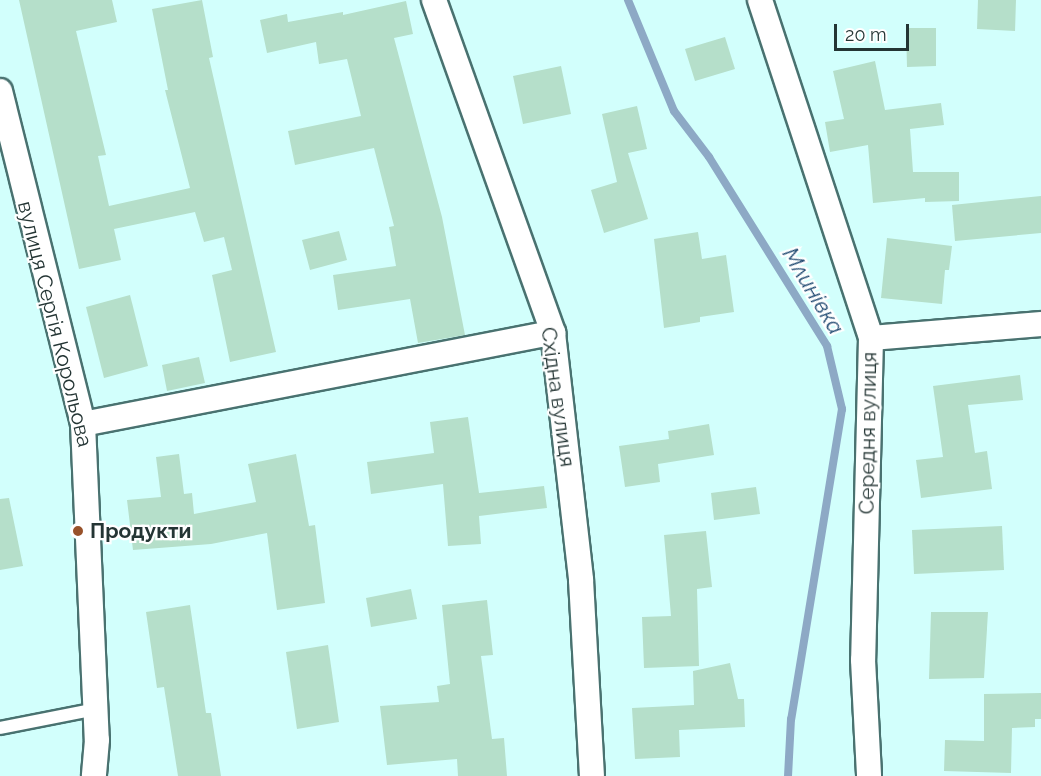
<!DOCTYPE html>
<html>
<head>
<meta charset="utf-8">
<style>
	body { margin:0 }
	#map { position:relative; width:1041px; height:776px; overflow:hidden; background:#d2fffc; font-family:Raleway,sans-serif }
	div>[style] { position:absolute }
	.stream>* { height:8px; margin:-4px; padding:0 4px; transform-origin:4px; border-radius:4px; background:#8da9c5 }
	.building>* { inset:0; background:#b5dfca }
	.roads { filter:drop-shadow(2px 0 #497270) drop-shadow(-2px 0 #497270) drop-shadow(0 2px #497270) drop-shadow(0 -2px #497270) }
	.service>* { height:12px; margin:-6px; padding:0 6px; transform-origin:6px; border-radius:6px; background:#fff }
	.minor>* { height:24px; margin:-12px; padding:0 12px; transform-origin:12px; border-radius:12px; background:#fff }
	.dots>* { width:16px; height:16px; translate:-50% -50%; box-sizing:border-box; border:3px solid #fff; border-radius:50% }
	span { translate:-50% -50%; white-space:nowrap; text-align:center; line-height:1.15; -webkit-text-stroke:4.5px #fff; paint-order:stroke }
	.street-label { font-size:21px; color:#243534 }
	.poi-label { font-size:21px; color:#243534; font-weight:700 }
	.left { translate:0 -50%; text-align:left }
	.water-label { font-size:22px; color:#214b72; font-style:italic }
	.scale { position:absolute; left:834px; top:24px; width:75px; height:27px; box-sizing:border-box; border:3px solid #243534; border-top:0; padding-left:8px; font-size:18px; line-height:21px; white-space:nowrap; color:#243534; -webkit-text-stroke:4px #fff; paint-order:stroke }
</style>
</head>
<body>
<div id="map">
	<div class="stream">
		<div style="left:628px;top:0;width:120px;rotate:67.5deg"></div>
		<div style="left:674px;top:111px;width:58px;rotate:52.7deg"></div>
		<div style="left:709px;top:157px;width:223px;rotate:58deg"></div>
		<div style="left:827px;top:346px;width:65px;rotate:76.6deg"></div>
		<div style="left:842px;top:409px;width:314px;rotate:99.3deg"></div>
		<div style="left:791px;top:719px;width:57px;rotate:93deg"></div>
	</div>
	<div class="building">
		<div style="clip-path:polygon(19px 0,112px 0,117px 22px,76px 31px,106px 155px,98px 156px,109px 206px,190px 188px,165px 90px,168px 90px,152px 9px,202px 0,213px 57px,209px 58px,276px 352px,230px 362px,212px 275px,232px 270px,224px 237px,204px 242px,195px 212px,114px 229px,121px 260px,79px 269px)"></div>
		<div style="clip-path:polygon(978px 0,1016px 0,1015px 31px,977px 29px)"></div>
		<div style="clip-path:polygon(406px 1px,413px 34px,394px 38px,442px 217px,465px 335px,418px 343px,410px 299px,338px 310px,333px 275px,396px 266px,389px 227px,394px 226px,374px 148px,295px 165px,288px 131px,361px 116px,347px 59px,319px 64px,316px 42px,267px 53px,260px 20px,287px 14px,288px 22px,343px 12px,343px 15px)"></div>
		<div style="clip-path:polygon(906px 28px,936px 28px,936px 66px,907px 67px)"></div>
		<div style="clip-path:polygon(725px 37px,735px 69px,695px 81px,685px 49px)"></div>
		<div style="clip-path:polygon(875px 61px,885px 110px,941px 103px,944px 125px,910px 129px,913px 172px,959px 172px,959px 201px,925px 202px,925px 198px,873px 203px,868px 145px,830px 152px,825px 122px,844px 119px,833px 71px)"></div>
		<div style="clip-path:polygon(561px 66px,571px 114px,523px 124px,513px 76px)"></div>
		<div style="clip-path:polygon(637px 106px,647px 149px,628px 153px,648px 219px,604px 233px,591px 190px,617px 182px,602px 114px)"></div>
		<div style="clip-path:polygon(1041px 196px,1041px 233px,955px 241px,952px 205px)"></div>
		<div style="clip-path:polygon(339px 231px,347px 260px,310px 270px,302px 240px)"></div>
		<div style="clip-path:polygon(698px 232px,702px 259px,726px 255px,734px 312px,700px 317px,700px 322px,664px 328px,654px 239px)"></div>
		<div style="clip-path:polygon(887px 238px,952px 246px,949px 270px,945px 270px,942px 304px,881px 298px)"></div>
		<div style="clip-path:polygon(130px 295px,148px 366px,104px 378px,86px 307px)"></div>
		<div style="clip-path:polygon(199px 357px,205px 383px,167px 391px,162px 365px)"></div>
		<div style="clip-path:polygon(1020px 375px,1023px 400px,968px 405px,975px 453px,987px 451px,992px 489px,921px 498px,916px 460px,943px 457px,933px 386px)"></div>
		<div style="clip-path:polygon(468px 417px,479px 493px,544px 486px,547px 508px,479px 516px,481px 544px,448px 546px,443px 484px,371px 494px,367px 462px,434px 453px,430px 422px)"></div>
		<div style="clip-path:polygon(709px 424px,714px 455px,658px 464px,660px 482px,625px 487px,619px 446px,669px 439px,668px 431px)"></div>
		<div style="clip-path:polygon(179px 454px,184px 494px,192px 493px,194px 514px,256px 502px,248px 464px,296px 454px,309px 526px,315px 525px,325px 603px,277px 610px,267px 533px,211px 544px,133px 550px,127px 500px,161px 497px,156px 457px)"></div>
		<div style="clip-path:polygon(756px 487px,760px 514px,714px 520px,711px 493px)"></div>
		<div style="clip-path:polygon(9px 498px,23px 566px,0 570px,0 499px)"></div>
		<div style="clip-path:polygon(1002px 526px,1004px 570px,914px 574px,912px 530px)"></div>
		<div style="clip-path:polygon(706px 531px,712px 587px,697px 589px,699px 666px,644px 668px,642px 617px,671px 616px,664px 535px)"></div>
		<div style="clip-path:polygon(411px 589px,417px 619px,371px 627px,366px 598px)"></div>
		<div style="clip-path:polygon(487px 600px,493px 655px,481px 656px,492px 739px,504px 738px,507px 776px,458px 776px,457px 759px,387px 765px,380px 706px,439px 702px,437px 686px,450px 684px,442px 605px)"></div>
		<div style="clip-path:polygon(190px 605px,206px 713px,211px 713px,221px 776px,178px 776px,164px 687px,157px 688px,146px 612px)"></div>
		<div style="clip-path:polygon(931px 612px,988px 612px,984px 678px,929px 679px)"></div>
		<div style="clip-path:polygon(328px 645px,339px 722px,297px 729px,286px 652px)"></div>
		<div style="clip-path:polygon(730px 663px,738px 699px,744px 699px,745px 727px,679px 730px,680px 757px,635px 759px,632px 708px,694px 705px,693px 671px)"></div>
		<div style="clip-path:polygon(1041px 693px,1041px 719px,1035px 719px,1035px 727px,1012px 728px,1011px 773px,944px 771px,945px 740px,984px 741px,984px 694px)"></div>
	</div>
	<div class="roads">
		<div class="service">
			<div style="left:0;top:728px;width:98px;rotate:-11.2deg"></div>
		</div>
		<div class="minor">
			<div style="left:434px;top:0;width:354px;rotate:70.3deg"></div>
			<div style="left:553px;top:333px;width:249px;rotate:83.5deg"></div>
			<div style="left:581px;top:580px;width:196px;rotate:86.8deg"></div>
			<div style="left:760px;top:0;width:356px;rotate:71.8deg"></div>
			<div style="left:871px;top:338px;width:322px;rotate:91.4deg"></div>
			<div style="left:863px;top:660px;width:116px;rotate:87deg"></div>
			<div style="left:0;top:91px;width:343px;rotate:76deg"></div>
			<div style="left:83px;top:424px;width:316px;rotate:87.5deg"></div>
			<div style="left:97px;top:740px;width:36px;rotate:95deg"></div>
			<div style="left:871px;top:338px;width:171px;rotate:-4.7deg"></div>
			<div style="left:83px;top:424px;width:479px;rotate:-11deg"></div>
		</div>
	</div>
	<div class="dots">
		<div style="left:78px;top:531px;background:#98522a"></div>
	</div>
	<div class="street-label">
		<span style="left:55px;top:324px;rotate:76deg">вулиця Сергія Корольова</span>
		<span style="left:558px;top:397px;rotate:82deg">Східна вулиця</span>
		<span style="left:868px;top:433px;rotate:-89deg">Середня вулиця</span>
	</div>
	<div class="poi-label">
		<span class="left" style="left:90px;top:531px">Продукти</span>
	</div>
	<div class="water-label">
		<span style="left:813px;top:291px;rotate:59deg">Млинівка</span>
	</div>
	<div class="scale">20 m</div>
</div>
</body>
</html>
